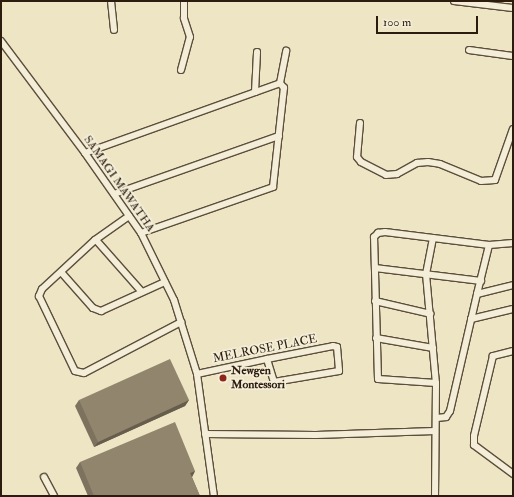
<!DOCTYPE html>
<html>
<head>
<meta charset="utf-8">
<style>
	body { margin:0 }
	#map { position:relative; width:514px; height:497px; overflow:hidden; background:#eee5c5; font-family:"IM FELL Double Pica",serif }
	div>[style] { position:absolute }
	.roads { filter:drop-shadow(1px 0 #5c4e3b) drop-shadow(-1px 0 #5c4e3b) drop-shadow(0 1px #5c4e3b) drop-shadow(0 -1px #5c4e3b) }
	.minor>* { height:6px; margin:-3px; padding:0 3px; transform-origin:3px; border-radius:3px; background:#f4eed9 }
	.wall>* { inset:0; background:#7d725e }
	.shaded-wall>* { inset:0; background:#665d4c }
	.building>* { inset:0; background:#91856d }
	.dots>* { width:11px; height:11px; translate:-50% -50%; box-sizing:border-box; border:2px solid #f4eed9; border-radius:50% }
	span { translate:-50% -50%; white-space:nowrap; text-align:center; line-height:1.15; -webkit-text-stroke:3.5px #f4eed9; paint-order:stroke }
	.street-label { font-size:12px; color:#2c1c0d }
	.poi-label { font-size:12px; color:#2c1c0d; font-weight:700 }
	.left { translate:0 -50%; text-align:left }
	.frame { position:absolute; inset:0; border:2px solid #2c1c0d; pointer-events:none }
	.scale { position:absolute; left:376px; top:16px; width:102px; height:18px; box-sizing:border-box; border:2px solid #2c1c0d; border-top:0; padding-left:5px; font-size:12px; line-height:14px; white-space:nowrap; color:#2c1c0d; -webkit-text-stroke:3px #f4eed9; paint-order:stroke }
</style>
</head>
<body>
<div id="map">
	<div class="roads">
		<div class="minor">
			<div style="left:111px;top:1px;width:29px;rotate:84deg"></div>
			<div style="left:454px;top:1px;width:59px;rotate:6.8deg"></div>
			<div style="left:1px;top:41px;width:140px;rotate:53.1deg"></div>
			<div style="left:85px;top:153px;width:98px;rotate:55deg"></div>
			<div style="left:141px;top:233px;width:75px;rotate:63.8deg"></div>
			<div style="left:174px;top:300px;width:77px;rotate:72.7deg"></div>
			<div style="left:197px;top:374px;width:123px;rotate:82.1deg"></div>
			<div style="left:469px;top:50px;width:44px;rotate:7.8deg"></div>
			<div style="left:181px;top:70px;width:34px;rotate:-75deg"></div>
			<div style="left:190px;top:37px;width:20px;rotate:-108deg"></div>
			<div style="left:184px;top:18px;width:17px;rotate:-90deg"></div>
			<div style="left:280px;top:83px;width:33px;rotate:-79deg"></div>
			<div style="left:255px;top:92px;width:40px;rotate:-87.1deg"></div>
			<div style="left:360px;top:123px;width:34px;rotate:95deg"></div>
			<div style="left:357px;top:157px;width:6px;rotate:51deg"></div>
			<div style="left:361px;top:162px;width:28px;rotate:27deg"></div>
			<div style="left:386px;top:175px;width:11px;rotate:-5deg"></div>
			<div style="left:397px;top:174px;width:23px;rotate:-29deg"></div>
			<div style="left:417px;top:163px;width:11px;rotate:-5deg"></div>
			<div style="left:428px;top:162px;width:12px;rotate:9deg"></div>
			<div style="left:440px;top:164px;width:44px;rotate:22.5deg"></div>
			<div style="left:481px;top:181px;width:14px;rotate:-4deg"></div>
			<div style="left:495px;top:180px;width:54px;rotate:-70.6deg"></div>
			<div style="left:85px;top:153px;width:207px;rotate:-19.7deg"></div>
			<div style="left:114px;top:194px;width:175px;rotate:-19.4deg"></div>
			<div style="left:129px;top:216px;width:42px;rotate:144.8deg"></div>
			<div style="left:95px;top:240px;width:72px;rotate:137.2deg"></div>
			<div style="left:42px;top:289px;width:8px;rotate:113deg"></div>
			<div style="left:39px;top:296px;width:83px;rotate:64.4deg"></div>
			<div style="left:75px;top:371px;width:9px;rotate:13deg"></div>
			<div style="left:84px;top:373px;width:110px;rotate:-27.7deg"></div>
			<div style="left:141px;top:233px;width:140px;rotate:-19.2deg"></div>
			<div style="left:273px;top:187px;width:100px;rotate:-83.7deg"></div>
			<div style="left:284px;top:88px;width:6px;rotate:-129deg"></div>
			<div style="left:433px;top:238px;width:37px;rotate:101deg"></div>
			<div style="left:426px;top:274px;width:109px;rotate:84.8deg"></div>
			<div style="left:436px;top:383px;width:113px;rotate:90.5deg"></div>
			<div style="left:96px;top:240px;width:69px;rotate:48.5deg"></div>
			<div style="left:375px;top:268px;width:107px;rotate:7deg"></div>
			<div style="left:61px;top:272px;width:48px;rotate:48.4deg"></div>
			<div style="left:93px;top:308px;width:9px;rotate:21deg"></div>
			<div style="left:101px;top:311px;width:70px;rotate:-24.4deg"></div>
			<div style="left:477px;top:294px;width:50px;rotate:-76.2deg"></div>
			<div style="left:375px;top:301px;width:57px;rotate:13.1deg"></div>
			<div style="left:471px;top:319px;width:43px;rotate:-13.4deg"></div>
			<div style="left:376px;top:338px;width:58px;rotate:10deg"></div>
			<div style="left:513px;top:351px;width:21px;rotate:166deg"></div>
			<div style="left:493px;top:356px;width:82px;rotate:103.4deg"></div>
			<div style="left:474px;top:436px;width:9px;rotate:90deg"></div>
			<div style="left:474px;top:445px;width:49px;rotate:36.6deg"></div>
			<div style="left:197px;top:374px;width:72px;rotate:-12.1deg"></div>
			<div style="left:267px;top:359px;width:67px;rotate:-11.1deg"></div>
			<div style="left:333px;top:346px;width:4px;rotate:14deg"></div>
			<div style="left:337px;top:347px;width:24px;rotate:85deg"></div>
			<div style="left:339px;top:371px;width:66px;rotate:170.4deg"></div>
			<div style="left:274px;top:382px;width:24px;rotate:-107deg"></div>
			<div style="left:436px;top:383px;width:58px;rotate:-176.1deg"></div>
			<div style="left:378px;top:379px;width:142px;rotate:-91.6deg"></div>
			<div style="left:374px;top:237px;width:6px;rotate:-45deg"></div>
			<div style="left:378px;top:233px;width:7px;rotate:-8deg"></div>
			<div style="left:385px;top:232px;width:105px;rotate:7.1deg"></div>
			<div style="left:489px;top:245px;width:24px;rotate:-5deg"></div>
			<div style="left:437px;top:418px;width:9px;rotate:-6deg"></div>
			<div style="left:446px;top:417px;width:7px;rotate:-56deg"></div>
			<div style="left:450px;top:411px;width:120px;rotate:-77deg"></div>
			<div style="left:477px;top:294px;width:37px;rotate:-14deg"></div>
			<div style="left:205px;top:434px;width:111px;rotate:0.5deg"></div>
			<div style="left:316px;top:435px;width:119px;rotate:-1.9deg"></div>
			<div style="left:44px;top:477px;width:21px;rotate:62deg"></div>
		</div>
	</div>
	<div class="wall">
		<div style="clip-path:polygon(79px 400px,189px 400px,185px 406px,94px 447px,75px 406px)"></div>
		<div style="clip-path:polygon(80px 462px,195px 471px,192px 477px,200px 496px,88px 496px,76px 468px)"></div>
	</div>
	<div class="shaded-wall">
		<div style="clip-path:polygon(189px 400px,185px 406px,94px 447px,98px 442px)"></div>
		<div style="clip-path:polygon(195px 471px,192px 477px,190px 473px)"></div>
	</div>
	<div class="building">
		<div style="clip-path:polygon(170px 359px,189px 400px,98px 442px,79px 400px)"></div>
		<div style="clip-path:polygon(175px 422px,195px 471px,190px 473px,200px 496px,94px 496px,80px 462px)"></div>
	</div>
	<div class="dots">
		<div style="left:223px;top:378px;background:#8f2418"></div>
	</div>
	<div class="street-label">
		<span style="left:119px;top:184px;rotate:55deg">SAMAGI MAWATHA</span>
		<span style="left:265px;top:349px;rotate:-11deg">MELROSE PLACE</span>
	</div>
	<div class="poi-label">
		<span class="left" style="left:231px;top:378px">Newgen<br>Montessori</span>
	</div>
	<div class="frame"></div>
	<div class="scale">100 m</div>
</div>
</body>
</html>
